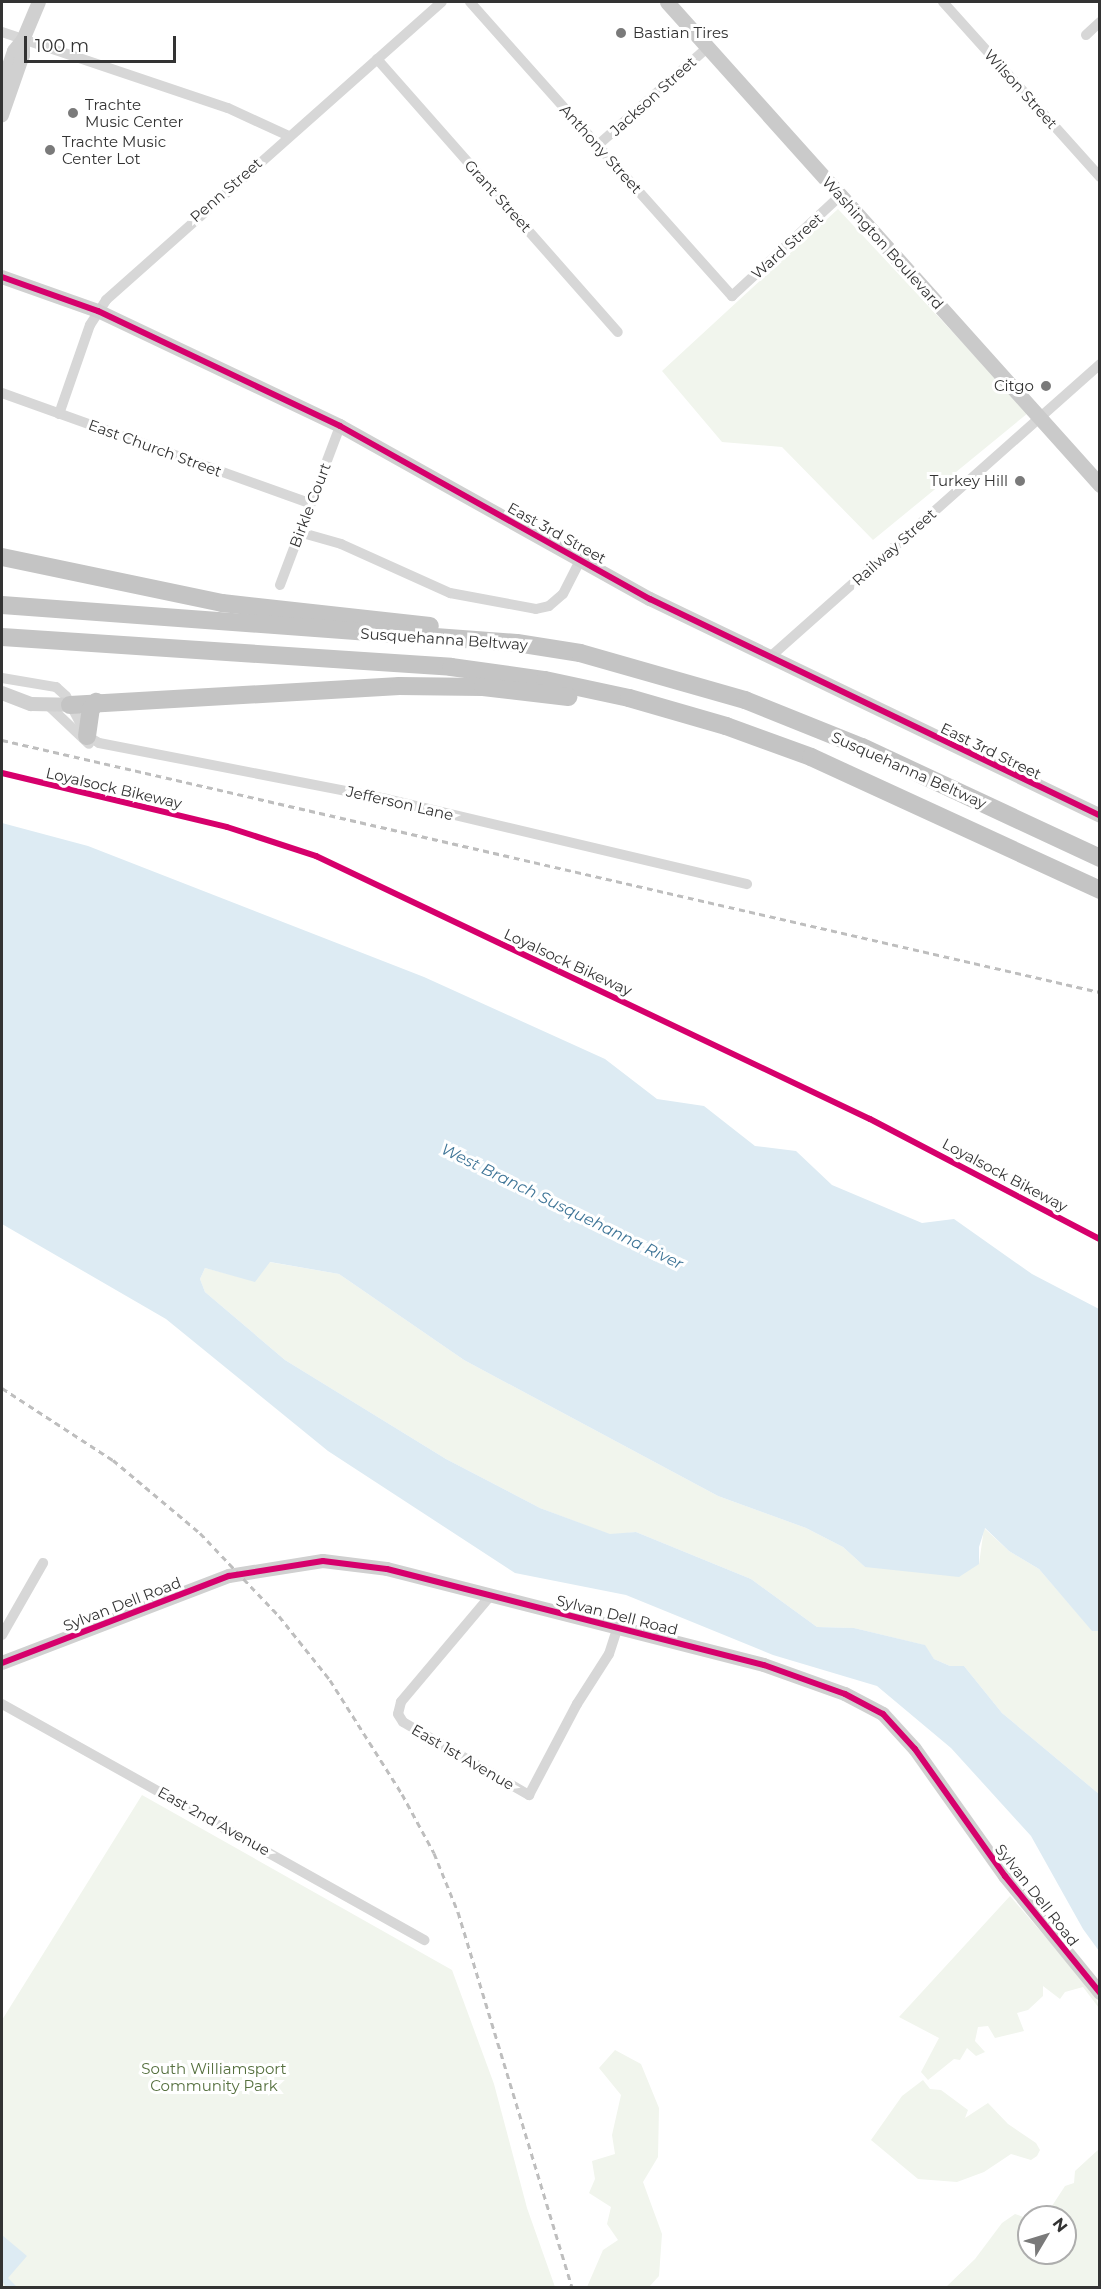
<!DOCTYPE html>
<html>
<head>
<meta charset="utf-8">
<style>
	body { margin:0 }
	#map { position:relative; width:1101px; height:2289px; overflow:hidden; background:#fff; font-family:Montserrat,sans-serif }
	div>[style] { position:absolute }
	.green>* { inset:0; background:#f1f5ed }
	.water>* { inset:0; background:#ddebf3 }
	.street>* { height:10px; margin:-5px; padding:0 5px; transform-origin:5px; border-radius:5px; background:#d7d7d7 }
	.secondary>* { height:14px; margin:-7px; padding:0 7px; transform-origin:7px; border-radius:7px; background:#d0d0d0 }
	.primary>* { height:15px; margin:-7.5px; padding:0 7.5px; transform-origin:7.5px; border-radius:7.5px; background:#cacaca }
	.highway>* { height:18px; margin:-9px; padding:0 9px; transform-origin:9px; border-radius:9px; background:#c4c4c4 }
	.rail>* { height:3px; margin-top:-1.5px; transform-origin:0; background:repeating-linear-gradient(90deg,#bebebe 0 6px,transparent 0 10.5px) }
	.cycleway>* { height:6px; margin:-3px; padding:0 3px; transform-origin:3px; border-radius:3px; background:#d6006c }
	.dots>* { width:16px; height:16px; translate:-50% -50%; box-sizing:border-box; border:3px solid #fff; border-radius:50% }
	span { translate:-50% -50%; white-space:nowrap; text-align:center; line-height:1.15; -webkit-text-stroke:6px #fff; paint-order:stroke }
	.poi-label { font-size:15px; color:#333 }
	.left { translate:0 -50%; text-align:left }
	.right { translate:-100% -50%; text-align:right }
	.street-label { font-size:15px; color:#333 }
	.park-label { font-size:15px; color:#56703f }
	.water-label { font-size:16px; color:#3f7597; font-style:italic }
	.frame { position:absolute; inset:0; border:3px solid #333; pointer-events:none }
	.north { position:absolute; left:1017px; top:2205px; width:60px; height:60px; box-sizing:border-box; background:#fff; border:2px solid #adadad; border-radius:50%; rotate:52deg; font-size:16px; font-weight:700; line-height:24px; text-align:center; color:#333 }
	.north::after { content:''; display:block; margin:auto; width:21px; height:27px; background:#7a7a7a; clip-path:polygon(50% 0,100% 100%,50% 72%,0 100%) }
	.scale { position:absolute; left:24px; top:36px; width:152px; height:27px; box-sizing:border-box; border:3px solid #333; border-top:0; padding-left:8px; font-size:18px; line-height:21px; white-space:nowrap; color:#333; -webkit-text-stroke:4px #fff; paint-order:stroke }
</style>
</head>
<body>
<div id="map">
	<div class="green">
		<div style="clip-path:polygon(838px 209px,1028px 413px,873px 540px,782px 447px,722px 442px,662px 371px)"></div>
		<div style="clip-path:polygon(269px 1262px,339px 1274px,464px 1360px,718px 1496px,806px 1528px,843px 1547px,865px 1567px,979px 1564px,984px 1528px,1009px 1551px,1039px 1569px,1092px 1630px,1099px 1631px,1099px 1794px,1002px 1713px,964px 1666px,950px 1666px,934px 1659px,924px 1645px,854px 1628px,817px 1627px,751px 1579px,636px 1532px,611px 1535px,540px 1508px,446px 1459px,285px 1360px,205px 1292px,200px 1279px,205px 1268px,255px 1281px)"></div>
		<div style="clip-path:polygon(142px 1795px,452px 1970px,494px 2084px,527px 2208px,555px 2287px,2px 2287px,2px 2020px)"></div>
		<div style="clip-path:polygon(1010px 1896px,1095px 1994px,1099px 2008px,1083px 1987px,1065px 1992px,1060px 1999px,1043px 1986px,1043px 1996px,1028px 2010px,1017px 2013px,1024px 2031px,995px 2038px,988px 2026px,978px 2027px,975px 2041px,985px 2052px,976px 2056px,967px 2048px,960px 2060px,954px 2059px,928px 2080px,921px 2072px,939px 2038px,899px 2017px)"></div>
		<div style="clip-path:polygon(615px 2050px,641px 2064px,659px 2108px,658px 2157px,643px 2182px,662px 2234px,659px 2276px,649px 2287px,587px 2287px,603px 2250px,618px 2240px,607px 2224px,611px 2207px,589px 2193px,595px 2179px,592px 2161px,615px 2154px,612px 2135px,621px 2095px,599px 2068px)"></div>
		<div style="clip-path:polygon(923px 2080px,930px 2089px,941px 2090px,968px 2110px,965px 2118px,988px 2103px,1008px 2124px,1036px 2143px,1040px 2150px,1037px 2156px,1031px 2160px,1011px 2154px,984px 2172px,957px 2182px,918px 2179px,871px 2140px,902px 2096px)"></div>
		<div style="clip-path:polygon(1099px 2149px,1099px 2287px,946px 2287px,975px 2259px,1002px 2223px,1015px 2214px,1026px 2218px,1031px 2208px,1042px 2217px,1029px 2217px,1029px 2253px,1065px 2253px,1065px 2217px,1048px 2217px,1050px 2209px,1065px 2186px,1074px 2183px,1075px 2171px)"></div>
	</div>
	<div class="water">
		<div style="clip-path:polygon(2px 823px,88px 846px,424px 977px,605px 1059px,657px 1099px,704px 1106px,755px 1146px,796px 1151px,832px 1185px,922px 1223px,954px 1219px,1032px 1274px,1099px 1309px,1099px 1631px,1092px 1631px,1039px 1569px,1009px 1551px,985px 1528px,979px 1547px,979px 1564px,959px 1577px,865px 1567px,843px 1547px,806px 1528px,718px 1496px,464px 1360px,339px 1274px,270px 1262px,255px 1282px,205px 1268px,200px 1279px,205px 1292px,285px 1360px,446px 1459px,540px 1508px,610px 1534px,636px 1532px,751px 1579px,817px 1627px,854px 1628px,925px 1645px,934px 1659px,950px 1666px,964px 1666px,1002px 1713px,1099px 1794px,1099px 1951px,1083px 1929px,1031px 1836px,951px 1748px,877px 1686px,773px 1655px,626px 1595px,515px 1573px,328px 1451px,166px 1319px,2px 1224px)"></div>
		<div style="clip-path:polygon(2px 2235px,27px 2256px,8px 2278px,17px 2287px,6px 2287px,2px 2281px)"></div>
	</div>
	<div class="street">
		<div style="left:470px;top:2px;width:394px;rotate:48.3deg"></div>
		<div style="left:732px;top:296px;width:149px;rotate:-42.8deg"></div>
		<div style="left:943px;top:2px;width:235px;rotate:48.1deg"></div>
		<div style="left:2px;top:32px;width:238px;rotate:18.6deg"></div>
		<div style="left:228px;top:108px;width:67px;rotate:24.7deg"></div>
		<div style="left:1086px;top:35px;width:19px;rotate:-43deg"></div>
		<div style="left:377px;top:59px;width:364px;rotate:48.6deg"></div>
		<div style="left:598px;top:145px;width:147px;rotate:-41.7deg"></div>
		<div style="left:2px;top:393px;width:327px;rotate:19.7deg"></div>
		<div style="left:59px;top:414px;width:94px;rotate:-70.8deg"></div>
		<div style="left:90px;top:325px;width:30px;rotate:-57deg"></div>
		<div style="left:106px;top:300px;width:449px;rotate:-41.6deg"></div>
		<div style="left:299px;top:532px;width:44px;rotate:15.9deg"></div>
		<div style="left:341px;top:544px;width:120px;rotate:24.2deg"></div>
		<div style="left:450px;top:593px;width:87px;rotate:10.5deg"></div>
		<div style="left:536px;top:609px;width:13px;rotate:-13deg"></div>
		<div style="left:549px;top:606px;width:18px;rotate:-41deg"></div>
		<div style="left:563px;top:594px;width:38px;rotate:-63deg"></div>
		<div style="left:280px;top:585px;width:170px;rotate:-69.3deg"></div>
		<div style="left:769px;top:658px;width:443px;rotate:-41.6deg"></div>
		<div style="left:2px;top:678px;width:55px;rotate:9.5deg"></div>
		<div style="left:56px;top:687px;width:13px;rotate:42deg"></div>
		<div style="left:66px;top:696px;width:45px;rotate:62.3deg"></div>
		<div style="left:87px;top:736px;width:14px;rotate:30deg"></div>
		<div style="left:99px;top:743px;width:293px;rotate:11deg"></div>
		<div style="left:387px;top:799px;width:370px;rotate:13.3deg"></div>
		<div style="left:49px;top:706px;width:55px;rotate:43.5deg"></div>
		<div style="left:491px;top:1595px;width:140px;rotate:130.1deg"></div>
		<div style="left:401px;top:1702px;width:12px;rotate:104deg"></div>
		<div style="left:398px;top:1714px;width:9px;rotate:58deg"></div>
		<div style="left:403px;top:1722px;width:146px;rotate:30.1deg"></div>
		<div style="left:529px;top:1795px;width:103px;rotate:-62.2deg"></div>
		<div style="left:577px;top:1704px;width:59px;rotate:-57.4deg"></div>
		<div style="left:609px;top:1654px;width:28px;rotate:-72deg"></div>
		<div style="left:2px;top:1635px;width:83px;rotate:-60.3deg"></div>
		<div style="left:2px;top:1704px;width:484px;rotate:29.2deg"></div>
	</div>
	<div class="secondary">
		<div style="left:23px;top:40px;width:41px;rotate:-67.2deg"></div>
		<div style="left:2px;top:86px;width:37px;rotate:-71deg"></div>
		<div style="left:14px;top:51px;width:14px;rotate:-51deg"></div>
		<div style="left:23px;top:40px;width:15px;rotate:90deg"></div>
		<div style="left:23px;top:55px;width:64px;rotate:109.3deg"></div>
		<div style="left:2px;top:277px;width:102px;rotate:19.5deg"></div>
		<div style="left:98px;top:311px;width:268px;rotate:25.4deg"></div>
		<div style="left:340px;top:426px;width:355px;rotate:29.2deg"></div>
		<div style="left:650px;top:599px;width:500px;rotate:25.7deg"></div>
		<div style="left:2px;top:693px;width:31px;rotate:21deg"></div>
		<div style="left:31px;top:704px;width:39px;rotate:1deg"></div>
		<div style="left:2px;top:1663px;width:243px;rotate:-21deg"></div>
		<div style="left:229px;top:1576px;width:95px;rotate:-9.1deg"></div>
		<div style="left:323px;top:1561px;width:64px;rotate:7.1deg"></div>
		<div style="left:387px;top:1569px;width:389px;rotate:14.3deg"></div>
		<div style="left:764px;top:1665px;width:86px;rotate:19.7deg"></div>
		<div style="left:845px;top:1694px;width:43px;rotate:27.8deg"></div>
		<div style="left:883px;top:1714px;width:47px;rotate:47.6deg"></div>
		<div style="left:915px;top:1749px;width:156px;rotate:54.7deg"></div>
		<div style="left:1005px;top:1876px;width:151px;rotate:50.9deg"></div>
	</div>
	<div class="primary">
		<div style="left:667px;top:2px;width:649px;rotate:48.12deg"></div>
	</div>
	<div class="highway">
		<div style="left:2px;top:557px;width:225px;rotate:11.8deg"></div>
		<div style="left:222px;top:603px;width:209px;rotate:6.3deg"></div>
		<div style="left:2px;top:605px;width:516px;rotate:4.22deg"></div>
		<div style="left:517px;top:643px;width:64px;rotate:9deg"></div>
		<div style="left:580px;top:653px;width:172px;rotate:15.9deg"></div>
		<div style="left:745px;top:700px;width:126px;rotate:21.9deg"></div>
		<div style="left:862px;top:747px;width:263px;rotate:25deg"></div>
		<div style="left:2px;top:637px;width:450px;rotate:3.8deg"></div>
		<div style="left:451px;top:667px;width:95px;rotate:7.9deg"></div>
		<div style="left:545px;top:680px;width:86px;rotate:12.1deg"></div>
		<div style="left:629px;top:698px;width:101px;rotate:16.1deg"></div>
		<div style="left:726px;top:726px;width:90px;rotate:20deg"></div>
		<div style="left:811px;top:757px;width:318px;rotate:24.7deg"></div>
		<div style="left:70px;top:705px;width:330px;rotate:-3.3deg"></div>
		<div style="left:399px;top:686px;width:84px;rotate:0.7deg"></div>
		<div style="left:483px;top:687px;width:86px;rotate:6.7deg"></div>
		<div style="left:87px;top:736px;width:27px;rotate:-82deg"></div>
		<div style="left:91px;top:709px;width:9px;rotate:-54deg"></div>
	</div>
	<div class="rail">
		<div style="left:2px;top:740px;width:1127px;rotate:12.93deg"></div>
		<div style="left:2px;top:1388px;width:132px;rotate:33deg"></div>
		<div style="left:113px;top:1460px;width:114px;rotate:40deg"></div>
		<div style="left:200px;top:1533px;width:115px;rotate:46.4deg"></div>
		<div style="left:279px;top:1616px;width:82px;rotate:51.4deg"></div>
		<div style="left:330px;top:1680px;width:135px;rotate:57.7deg"></div>
		<div style="left:402px;top:1794px;width:67px;rotate:61.5deg"></div>
		<div style="left:434px;top:1853px;width:64px;rotate:67.9deg"></div>
		<div style="left:458px;top:1912px;width:393px;rotate:73.1deg"></div>
	</div>
	<div class="cycleway">
		<div style="left:2px;top:277px;width:102px;rotate:19.5deg"></div>
		<div style="left:98px;top:311px;width:268px;rotate:25.4deg"></div>
		<div style="left:340px;top:426px;width:355px;rotate:29.2deg"></div>
		<div style="left:650px;top:599px;width:500px;rotate:25.7deg"></div>
		<div style="left:2px;top:773px;width:231px;rotate:13.5deg"></div>
		<div style="left:227px;top:827px;width:94px;rotate:18deg"></div>
		<div style="left:316px;top:856px;width:613px;rotate:25.4deg"></div>
		<div style="left:870px;top:1119px;width:259px;rotate:27.6deg"></div>
		<div style="left:2px;top:1663px;width:243px;rotate:-21deg"></div>
		<div style="left:229px;top:1576px;width:95px;rotate:-9.1deg"></div>
		<div style="left:323px;top:1561px;width:64px;rotate:7.1deg"></div>
		<div style="left:387px;top:1569px;width:389px;rotate:14.3deg"></div>
		<div style="left:764px;top:1665px;width:86px;rotate:19.7deg"></div>
		<div style="left:845px;top:1694px;width:43px;rotate:27.8deg"></div>
		<div style="left:883px;top:1714px;width:47px;rotate:47.6deg"></div>
		<div style="left:915px;top:1749px;width:156px;rotate:54.7deg"></div>
		<div style="left:1005px;top:1876px;width:151px;rotate:50.9deg"></div>
	</div>
	<div class="dots">
		<div style="left:621px;top:33px;background:#7a7a7a"></div>
		<div style="left:73px;top:113px;background:#7a7a7a"></div>
		<div style="left:50px;top:150px;background:#7a7a7a"></div>
		<div style="left:1046px;top:386px;background:#7a7a7a"></div>
		<div style="left:1020px;top:481px;background:#7a7a7a"></div>
	</div>
	<div class="poi-label">
		<span class="left" style="left:633px;top:33px">Bastian Tires</span>
		<span class="left" style="left:85px;top:113px">Trachte<br>Music Center</span>
		<span class="left" style="left:62px;top:150px">Trachte Music<br>Center Lot</span>
		<span class="right" style="left:1034px;top:386px">Citgo</span>
		<span class="right" style="left:1008px;top:481px">Turkey Hill</span>
	</div>
	<div class="street-label">
		<span style="left:1021px;top:89px;rotate:48deg">Wilson Street</span>
		<span style="left:653px;top:96px;rotate:-42deg">Jackson Street</span>
		<span style="left:601px;top:149px;rotate:48deg">Anthony Street</span>
		<span style="left:226px;top:190px;rotate:-41deg">Penn Street</span>
		<span style="left:498px;top:196px;rotate:48deg">Grant Street</span>
		<span style="left:883px;top:243px;rotate:48deg">Washington Boulevard</span>
		<span style="left:787px;top:246px;rotate:-42deg">Ward Street</span>
		<span style="left:155px;top:448px;rotate:20deg">East Church Street</span>
		<span style="left:310px;top:505px;rotate:-69deg">Birkle Court</span>
		<span style="left:557px;top:533px;rotate:29deg">East 3rd Street</span>
		<span style="left:894px;top:547px;rotate:-42deg">Railway Street</span>
		<span style="left:444px;top:639px;rotate:4deg">Susquehanna Beltway</span>
		<span style="left:991px;top:751px;rotate:26deg">East 3rd Street</span>
		<span style="left:909px;top:770px;rotate:24deg">Susquehanna Beltway</span>
		<span style="left:114px;top:788px;rotate:13deg">Loyalsock Bikeway</span>
		<span style="left:400px;top:803px;rotate:13deg">Jefferson Lane</span>
		<span style="left:568px;top:962px;rotate:25deg">Loyalsock Bikeway</span>
		<span style="left:1005px;top:1175px;rotate:28deg">Loyalsock Bikeway</span>
		<span style="left:122px;top:1604px;rotate:-21deg">Sylvan Dell Road</span>
		<span style="left:617px;top:1615px;rotate:14deg">Sylvan Dell Road</span>
		<span style="left:463px;top:1757px;rotate:30deg">East 1st Avenue</span>
		<span style="left:214px;top:1821px;rotate:29deg">East 2nd Avenue</span>
		<span style="left:1037px;top:1895px;rotate:52deg">Sylvan Dell Road</span>
	</div>
	<div class="park-label">
		<span style="left:214px;top:2077px">South Williamsport<br>Community Park</span>
	</div>
	<div class="water-label">
		<span style="left:562px;top:1207px;rotate:26deg">West Branch Susquehanna River</span>
	</div>
	<div class="frame"></div>
	<div class="north">N</div>
	<div class="scale">100 m</div>
</div>
</body>
</html>
